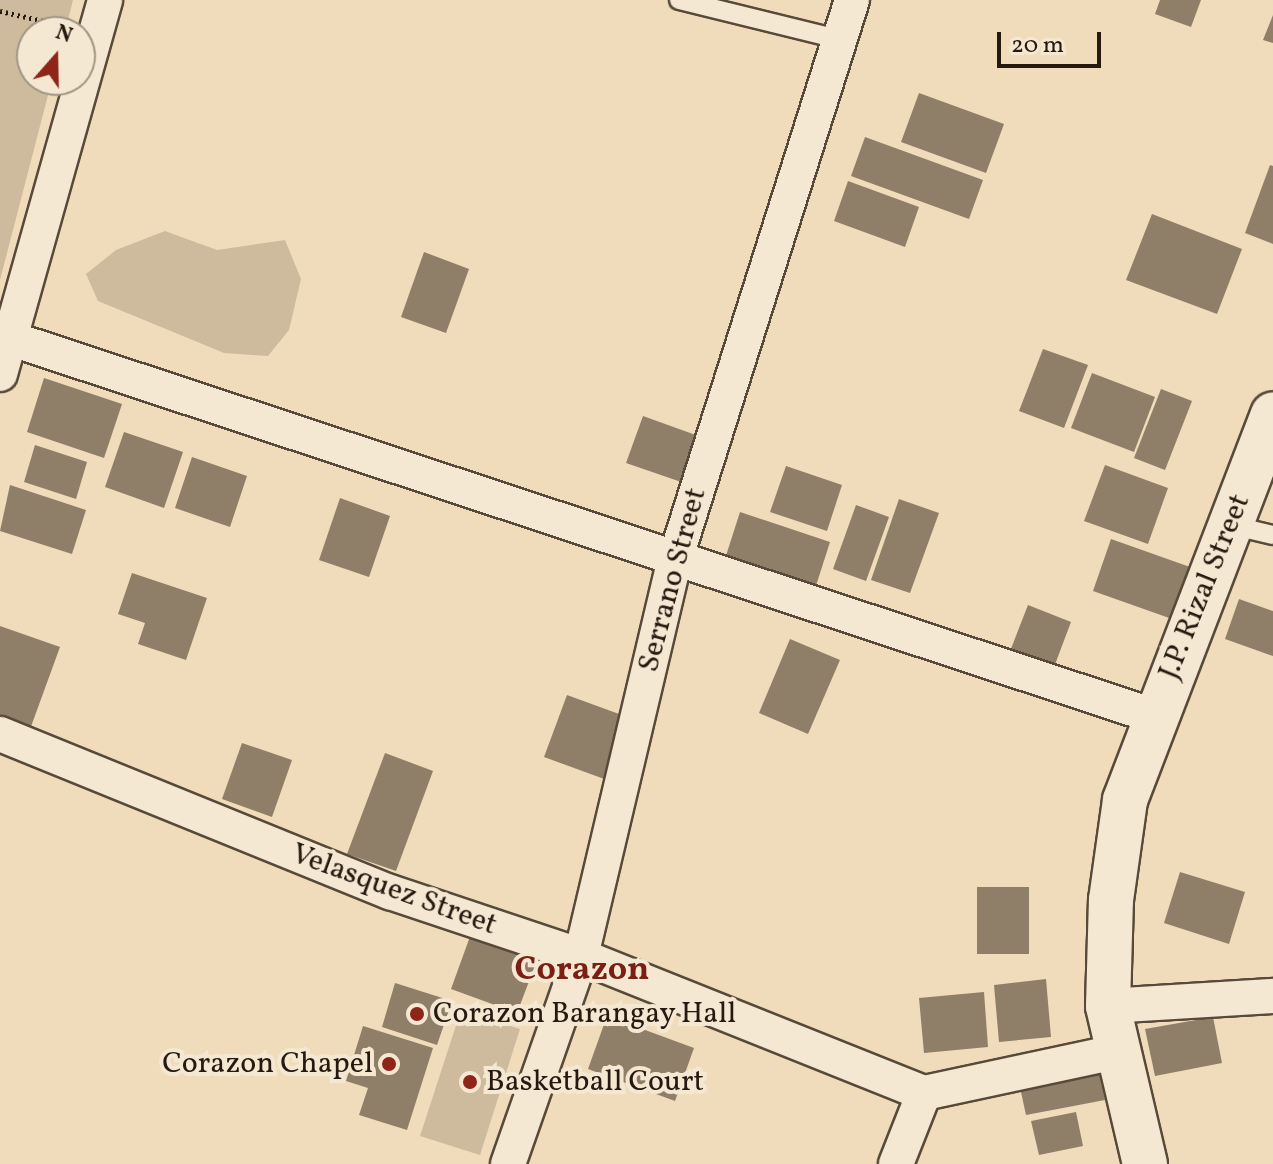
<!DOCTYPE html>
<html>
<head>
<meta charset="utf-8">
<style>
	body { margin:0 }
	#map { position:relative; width:1273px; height:1164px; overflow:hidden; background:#f0dcba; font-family:Vollkorn,serif }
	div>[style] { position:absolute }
	.green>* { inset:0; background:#cebb9d }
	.building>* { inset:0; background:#8f7e68 }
	.path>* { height:5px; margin-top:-2.5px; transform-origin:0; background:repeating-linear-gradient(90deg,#26190f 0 2px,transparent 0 6px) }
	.roads { filter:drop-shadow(2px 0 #584a3a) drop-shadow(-2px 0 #584a3a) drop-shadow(0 2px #584a3a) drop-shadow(0 -2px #584a3a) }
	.lane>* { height:18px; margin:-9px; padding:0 9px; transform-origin:9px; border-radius:9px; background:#f5e8d2 }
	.street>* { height:34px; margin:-17px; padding:0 17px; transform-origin:17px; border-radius:17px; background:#f5e8d2 }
	.secondary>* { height:44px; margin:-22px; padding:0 22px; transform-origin:22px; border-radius:22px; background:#f5e8d2 }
	.dots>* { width:22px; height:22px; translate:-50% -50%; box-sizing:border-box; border:4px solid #f5e8d2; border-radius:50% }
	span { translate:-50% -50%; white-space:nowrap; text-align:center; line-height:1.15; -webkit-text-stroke:8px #f5e8d2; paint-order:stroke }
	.street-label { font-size:30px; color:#26190f }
	.poi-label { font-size:30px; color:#26190f }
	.left { translate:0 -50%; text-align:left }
	.right { translate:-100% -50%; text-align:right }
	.quarter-label { font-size:34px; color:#7a1f14; font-weight:700 }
	.north { position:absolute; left:16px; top:16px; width:80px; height:80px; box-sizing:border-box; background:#f5e8d2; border:2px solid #a29584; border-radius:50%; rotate:20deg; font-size:22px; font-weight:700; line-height:32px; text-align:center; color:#26190f }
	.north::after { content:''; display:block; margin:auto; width:28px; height:36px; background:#8f2418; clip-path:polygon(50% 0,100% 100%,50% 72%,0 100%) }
	.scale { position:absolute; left:997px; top:32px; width:104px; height:36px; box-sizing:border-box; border:4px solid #26190f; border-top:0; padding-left:10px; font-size:24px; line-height:28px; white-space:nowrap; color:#26190f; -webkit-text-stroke:6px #f5e8d2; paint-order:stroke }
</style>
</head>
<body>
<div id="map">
	<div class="green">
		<div style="clip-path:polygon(0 0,73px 0,65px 32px,32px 32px,32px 80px,52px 80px,0 280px)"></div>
		<div style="clip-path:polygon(165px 231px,217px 250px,285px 240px,301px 279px,289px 330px,268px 356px,224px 353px,98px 301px,86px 274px,116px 250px)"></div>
		<div style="clip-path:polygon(461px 1010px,520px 1029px,480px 1155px,420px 1136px)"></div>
	</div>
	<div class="building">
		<div style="clip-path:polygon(1160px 0,1201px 0,1191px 27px,1155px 14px)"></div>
		<div style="clip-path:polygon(1273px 15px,1273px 43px,1263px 40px)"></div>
		<div style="clip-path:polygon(919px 93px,1004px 124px,986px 173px,901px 142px)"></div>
		<div style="clip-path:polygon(865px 137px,983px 180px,969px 219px,851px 176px)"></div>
		<div style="clip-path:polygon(1270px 165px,1273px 166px,1273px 244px,1245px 233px)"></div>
		<div style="clip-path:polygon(848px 181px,919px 207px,905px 247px,834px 221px)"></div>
		<div style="clip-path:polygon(1152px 214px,1242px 249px,1217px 314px,1126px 280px)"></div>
		<div style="clip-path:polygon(424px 252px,469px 269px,446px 333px,401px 317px)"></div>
		<div style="clip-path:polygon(1043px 349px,1088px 365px,1064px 428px,1019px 411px)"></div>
		<div style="clip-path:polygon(1092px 373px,1155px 397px,1134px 452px,1071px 428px)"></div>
		<div style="clip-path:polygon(44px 378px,122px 404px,104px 458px,27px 432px)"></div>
		<div style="clip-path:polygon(1161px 389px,1192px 401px,1165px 470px,1134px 458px)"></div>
		<div style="clip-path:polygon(643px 416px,704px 438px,687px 484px,626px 463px)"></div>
		<div style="clip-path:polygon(124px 432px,183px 452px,164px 508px,105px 487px)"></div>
		<div style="clip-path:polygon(35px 445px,87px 462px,76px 499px,24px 482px)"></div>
		<div style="clip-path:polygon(192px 457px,247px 476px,230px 527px,175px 508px)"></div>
		<div style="clip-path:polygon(1105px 465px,1168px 488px,1148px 544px,1084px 521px)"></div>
		<div style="clip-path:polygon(786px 466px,842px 485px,827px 531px,770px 512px)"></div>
		<div style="clip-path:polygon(10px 485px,86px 510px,72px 554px,0 531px)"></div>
		<div style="clip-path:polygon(340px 498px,390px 516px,369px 577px,319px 560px)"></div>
		<div style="clip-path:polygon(899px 499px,939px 513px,910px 593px,871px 580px)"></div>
		<div style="clip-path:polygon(856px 505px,889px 517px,866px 581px,833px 569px)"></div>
		<div style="clip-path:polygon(740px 512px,830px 542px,813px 595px,723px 565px)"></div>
		<div style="clip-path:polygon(1111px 539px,1190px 567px,1172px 619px,1093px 591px)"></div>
		<div style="clip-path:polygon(132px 573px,207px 598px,186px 660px,138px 644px,145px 623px,118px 614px)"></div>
		<div style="clip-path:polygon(1239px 599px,1273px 611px,1273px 656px,1225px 639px)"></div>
		<div style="clip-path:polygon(1028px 605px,1071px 622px,1051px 675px,1007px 659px)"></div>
		<div style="clip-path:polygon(0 626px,60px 647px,29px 732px,0 721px)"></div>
		<div style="clip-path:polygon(790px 639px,840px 660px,808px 734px,759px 713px)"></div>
		<div style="clip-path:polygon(567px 695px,630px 718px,607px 780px,544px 757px)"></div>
		<div style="clip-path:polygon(242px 743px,292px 760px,272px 817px,222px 799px)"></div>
		<div style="clip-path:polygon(385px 753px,433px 771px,396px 871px,347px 854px)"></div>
		<div style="clip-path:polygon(1180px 872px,1245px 892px,1229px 944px,1164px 923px)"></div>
		<div style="clip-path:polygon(977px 887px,1029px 887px,1029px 954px,977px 954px)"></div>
		<div style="clip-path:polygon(472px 931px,539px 955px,517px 1013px,451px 989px)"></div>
		<div style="clip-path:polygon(1046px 979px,1051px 1037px,999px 1042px,994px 985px)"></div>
		<div style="clip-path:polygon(395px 983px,452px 1001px,437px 1045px,382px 1027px)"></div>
		<div style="clip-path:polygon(984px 992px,988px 1047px,924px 1053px,919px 998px)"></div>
		<div style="clip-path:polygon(607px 1016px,694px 1048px,675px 1101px,588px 1069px)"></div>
		<div style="clip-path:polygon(1213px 1017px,1222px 1063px,1155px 1076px,1145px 1029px)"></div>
		<div style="clip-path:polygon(363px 1026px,433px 1048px,407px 1130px,359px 1115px,368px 1088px,346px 1081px)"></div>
		<div style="clip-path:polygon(1098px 1068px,1105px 1100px,1026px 1115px,1019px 1083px)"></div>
		<div style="clip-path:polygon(1076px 1112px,1083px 1146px,1039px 1155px,1031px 1121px)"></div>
	</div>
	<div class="path">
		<div style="left:0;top:11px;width:57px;rotate:13.1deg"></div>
	</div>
	<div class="roads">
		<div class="lane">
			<div style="left:679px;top:0;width:164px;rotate:13.8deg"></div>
			<div style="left:1231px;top:525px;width:43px;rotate:13.4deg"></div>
		</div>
		<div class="street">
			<div style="left:9px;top:338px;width:1206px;rotate:18.27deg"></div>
			<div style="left:0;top:374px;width:388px;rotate:-74.3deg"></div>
			<div style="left:0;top:734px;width:421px;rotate:22.1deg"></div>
			<div style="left:390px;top:892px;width:201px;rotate:18.5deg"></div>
			<div style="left:581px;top:956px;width:369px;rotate:21.8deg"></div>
			<div style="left:1108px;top:1006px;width:165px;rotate:-3.5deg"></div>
			<div style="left:924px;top:1093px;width:200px;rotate:-12.1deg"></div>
			<div style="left:508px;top:1164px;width:220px;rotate:-70.7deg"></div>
			<div style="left:581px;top:956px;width:404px;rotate:-76.7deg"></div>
			<div style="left:674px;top:563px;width:590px;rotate:-72.45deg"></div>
			<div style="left:896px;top:1164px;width:76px;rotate:-68.5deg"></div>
		</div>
		<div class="secondary">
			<div style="left:1145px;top:1164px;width:162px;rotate:-103.2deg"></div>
			<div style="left:1108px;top:1006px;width:106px;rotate:-88.4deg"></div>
			<div style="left:1111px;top:900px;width:101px;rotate:-82deg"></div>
			<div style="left:1125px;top:800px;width:413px;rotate:-69deg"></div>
		</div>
	</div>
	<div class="dots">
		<div style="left:417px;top:1014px;background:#8f2418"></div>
		<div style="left:389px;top:1064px;background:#8f2418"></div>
		<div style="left:470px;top:1082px;background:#8f2418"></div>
	</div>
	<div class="street-label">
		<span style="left:673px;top:580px;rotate:-75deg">Serrano Street</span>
		<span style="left:1205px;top:587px;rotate:-68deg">J.P. Rizal Street</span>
		<span style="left:394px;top:890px;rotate:20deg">Velasquez Street</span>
	</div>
	<div class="poi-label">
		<span class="left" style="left:433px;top:1014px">Corazon Barangay Hall</span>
		<span class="right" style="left:373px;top:1064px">Corazon Chapel</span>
		<span class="left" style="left:486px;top:1082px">Basketball Court</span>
	</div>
	<div class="quarter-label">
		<span style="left:582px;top:971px">Corazon</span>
	</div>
	<div class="north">N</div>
	<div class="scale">20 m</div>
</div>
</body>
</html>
